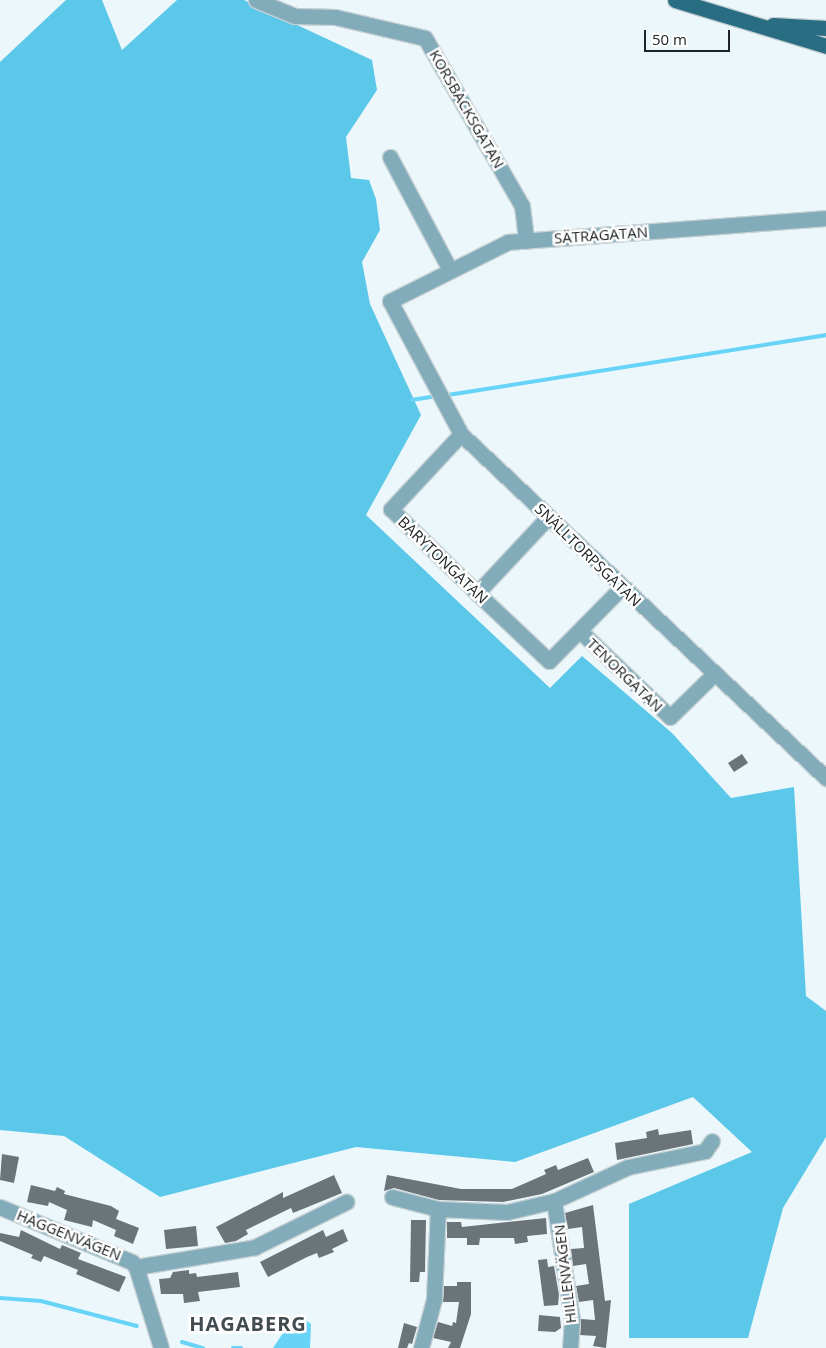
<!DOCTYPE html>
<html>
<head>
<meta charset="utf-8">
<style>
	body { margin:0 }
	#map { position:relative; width:826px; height:1348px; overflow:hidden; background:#ecf7fb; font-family:"Open Sans",sans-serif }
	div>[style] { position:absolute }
	.forest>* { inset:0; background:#5bc8ea }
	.water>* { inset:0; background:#67d3f6 }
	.stream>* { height:4px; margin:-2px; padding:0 2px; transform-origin:2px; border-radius:2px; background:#67d3f6 }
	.building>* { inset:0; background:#6b7478 }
	.roads { filter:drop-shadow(1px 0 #c7d1d4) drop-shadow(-1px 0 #c7d1d4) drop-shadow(0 1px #c7d1d4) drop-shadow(0 -1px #c7d1d4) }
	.minor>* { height:15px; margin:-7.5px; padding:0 7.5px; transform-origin:7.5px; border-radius:7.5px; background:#83acbb }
	.major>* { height:15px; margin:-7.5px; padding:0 7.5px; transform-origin:7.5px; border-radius:7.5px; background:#296d82 }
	span { translate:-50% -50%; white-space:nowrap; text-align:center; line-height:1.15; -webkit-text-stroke:5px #fff; paint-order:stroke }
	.street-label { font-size:15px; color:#202425 }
	.district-label { font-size:20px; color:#424b4f; font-weight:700; letter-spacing:1px }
	.scale { position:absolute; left:644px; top:30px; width:86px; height:22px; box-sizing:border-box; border:2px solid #202425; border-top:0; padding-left:6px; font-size:15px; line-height:18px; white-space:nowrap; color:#202425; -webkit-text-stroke:4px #fff; paint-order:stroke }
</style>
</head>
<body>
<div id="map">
	<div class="forest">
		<div style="clip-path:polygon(66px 0,102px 0,122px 50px,177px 0,244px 0,372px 60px,377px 90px,346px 137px,351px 178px,369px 180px,376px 199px,380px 230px,362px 262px,370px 304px,421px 415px,366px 515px,550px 688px,582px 656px,672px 733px,731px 798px,794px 787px,806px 996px,826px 1011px,826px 1137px,783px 1208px,748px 1338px,629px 1338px,629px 1204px,752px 1152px,693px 1097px,515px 1162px,356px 1147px,160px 1197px,64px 1136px,0 1130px,0 62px)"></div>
	</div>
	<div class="water">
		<div style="clip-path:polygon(302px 1317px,311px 1324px,310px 1348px,273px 1348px,293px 1318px)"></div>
	</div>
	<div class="stream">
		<div style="left:448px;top:395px;width:383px;rotate:-9deg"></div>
		<div style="left:412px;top:400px;width:25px;rotate:-9deg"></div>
		<div style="left:0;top:1298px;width:41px;rotate:4.2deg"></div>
		<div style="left:41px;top:1301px;width:99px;rotate:14.6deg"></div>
		<div style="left:182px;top:1342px;width:22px;rotate:16deg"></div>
		<div style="left:233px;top:1348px;width:8px"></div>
	</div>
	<div class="building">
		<div style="clip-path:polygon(742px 754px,748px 763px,734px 772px,728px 763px)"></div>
		<div style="clip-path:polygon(658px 1129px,659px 1135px,691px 1130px,693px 1144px,617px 1160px,615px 1143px,647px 1138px,646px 1132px)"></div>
		<div style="clip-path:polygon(2px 1154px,19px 1157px,14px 1183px,0 1180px)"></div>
		<div style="clip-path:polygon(588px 1158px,594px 1172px,542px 1194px,503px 1202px,439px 1200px,394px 1188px,384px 1191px,387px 1175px,461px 1189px,512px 1189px,546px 1174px,544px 1170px,556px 1165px,558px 1170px)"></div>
		<div style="clip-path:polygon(334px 1175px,342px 1193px,293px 1213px,291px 1208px,246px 1230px,248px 1234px,236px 1241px,225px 1243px,216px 1227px,283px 1192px,283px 1198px)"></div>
		<div style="clip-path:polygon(31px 1185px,55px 1191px,57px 1187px,65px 1191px,64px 1194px,111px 1206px,119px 1211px,116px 1219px,139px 1228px,133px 1244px,114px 1236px,116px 1230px,93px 1220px,92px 1227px,64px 1220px,67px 1210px,49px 1202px,48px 1206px,27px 1202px)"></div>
		<div style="clip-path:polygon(593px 1205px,605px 1301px,611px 1300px,606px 1348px,593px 1346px,596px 1336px,580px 1335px,581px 1319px,595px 1320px,593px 1300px,579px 1302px,576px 1286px,589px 1284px,586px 1264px,573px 1266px,571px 1249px,584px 1248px,582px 1227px,568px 1229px,565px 1213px)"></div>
		<div style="clip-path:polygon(546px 1218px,547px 1234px,527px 1236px,528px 1242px,515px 1244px,514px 1238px,480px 1238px,479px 1245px,467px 1245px,467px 1238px,447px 1238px,447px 1222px,461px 1222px,462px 1227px)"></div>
		<div style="clip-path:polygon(411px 1220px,426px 1220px,425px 1272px,420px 1272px,419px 1282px,410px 1282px)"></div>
		<div style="clip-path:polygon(196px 1226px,198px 1246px,166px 1249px,164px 1230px)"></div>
		<div style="clip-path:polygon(343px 1229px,348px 1241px,332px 1249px,334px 1252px,319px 1258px,317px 1253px,307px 1257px,268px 1277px,260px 1262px,323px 1230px,326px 1237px)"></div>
		<div style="clip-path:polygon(21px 1230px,60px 1249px,62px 1245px,81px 1253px,78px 1259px,126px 1277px,119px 1292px,76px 1274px,78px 1270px,44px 1256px,41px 1262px,31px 1258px,33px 1255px,0 1241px,0 1233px,19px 1237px)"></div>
		<div style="clip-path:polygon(547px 1259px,548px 1267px,554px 1266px,559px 1295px,558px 1305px,544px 1306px,538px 1260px)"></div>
		<div style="clip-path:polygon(189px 1270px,189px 1274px,196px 1273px,197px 1277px,238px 1272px,240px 1287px,198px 1292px,200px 1301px,184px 1303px,183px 1294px,161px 1294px,159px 1279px,170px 1278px,173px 1272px)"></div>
		<div style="clip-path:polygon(457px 1282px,471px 1282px,471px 1314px,460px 1348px,448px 1348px,451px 1342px,433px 1338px,438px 1322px,452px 1326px,453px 1322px,456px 1323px,459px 1302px,443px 1302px,444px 1286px,457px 1286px)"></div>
		<div style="clip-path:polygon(539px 1315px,560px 1317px,561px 1328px,555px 1332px,538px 1331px)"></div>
		<div style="clip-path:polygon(404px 1323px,417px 1327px,412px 1344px,409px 1343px,407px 1348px,398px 1348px)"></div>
	</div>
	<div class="roads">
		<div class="minor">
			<div style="left:256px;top:0;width:42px;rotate:22.3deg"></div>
			<div style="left:295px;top:16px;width:40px;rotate:1.4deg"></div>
			<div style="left:335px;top:17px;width:92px;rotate:13.1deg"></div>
			<div style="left:425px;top:38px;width:194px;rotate:60deg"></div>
			<div style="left:522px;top:206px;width:35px;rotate:83deg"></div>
			<div style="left:390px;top:157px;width:128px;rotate:62deg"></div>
			<div style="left:826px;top:218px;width:319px;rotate:175.7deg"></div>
			<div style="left:508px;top:242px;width:132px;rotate:153.4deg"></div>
			<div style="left:390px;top:301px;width:151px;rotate:61.9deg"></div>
			<div style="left:461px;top:434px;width:502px;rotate:43.3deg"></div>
			<div style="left:461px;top:434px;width:103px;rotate:133deg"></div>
			<div style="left:391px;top:509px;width:120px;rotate:44.3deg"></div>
			<div style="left:477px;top:593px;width:99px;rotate:43.4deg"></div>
			<div style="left:549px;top:661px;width:104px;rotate:-45.4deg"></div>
			<div style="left:477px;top:593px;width:105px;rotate:-46.9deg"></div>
			<div style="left:580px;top:631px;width:124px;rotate:43.7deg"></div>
			<div style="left:670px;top:717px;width:62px;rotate:-44.3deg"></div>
			<div style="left:392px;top:1197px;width:48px;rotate:14.6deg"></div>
			<div style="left:438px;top:1209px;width:69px;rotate:2.5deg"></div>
			<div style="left:507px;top:1212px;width:48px;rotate:-13.2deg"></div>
			<div style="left:554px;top:1201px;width:81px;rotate:-24.7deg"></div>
			<div style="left:628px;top:1167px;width:79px;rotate:-11.7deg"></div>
			<div style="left:705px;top:1151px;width:12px;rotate:-55deg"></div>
			<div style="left:554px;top:1201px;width:120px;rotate:81.4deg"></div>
			<div style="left:572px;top:1320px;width:28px;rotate:94deg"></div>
			<div style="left:0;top:1207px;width:143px;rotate:22.6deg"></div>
			<div style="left:132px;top:1262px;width:6px;rotate:51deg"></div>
			<div style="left:136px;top:1267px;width:85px;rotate:72.8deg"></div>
			<div style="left:136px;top:1267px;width:121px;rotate:-9.5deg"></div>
			<div style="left:255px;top:1247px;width:102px;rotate:-26.3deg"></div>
			<div style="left:421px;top:1348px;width:51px;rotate:-75.1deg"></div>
			<div style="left:434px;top:1299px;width:90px;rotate:-87.5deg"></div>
		</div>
		<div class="major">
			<div style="left:675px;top:0;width:158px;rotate:16.9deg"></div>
			<div style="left:773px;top:25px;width:53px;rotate:3.2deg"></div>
		</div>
	</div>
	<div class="street-label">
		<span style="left:467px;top:109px;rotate:60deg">KORSBACKSGATAN</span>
		<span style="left:601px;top:235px;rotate:-4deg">SÄTRAGATAN</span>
		<span style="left:588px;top:555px;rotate:44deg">SNÄLLTORPSGATAN</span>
		<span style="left:443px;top:560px;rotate:44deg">BARYTONGATAN</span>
		<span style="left:625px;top:675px;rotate:44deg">TENORGATAN</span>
		<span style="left:69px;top:1235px;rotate:22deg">HAGGENVÄGEN</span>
		<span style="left:565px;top:1274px;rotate:-97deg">HILLENVÄGEN</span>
	</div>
	<div class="district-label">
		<span style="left:248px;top:1323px">HAGABERG</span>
	</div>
	<div class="scale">50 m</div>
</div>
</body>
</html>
